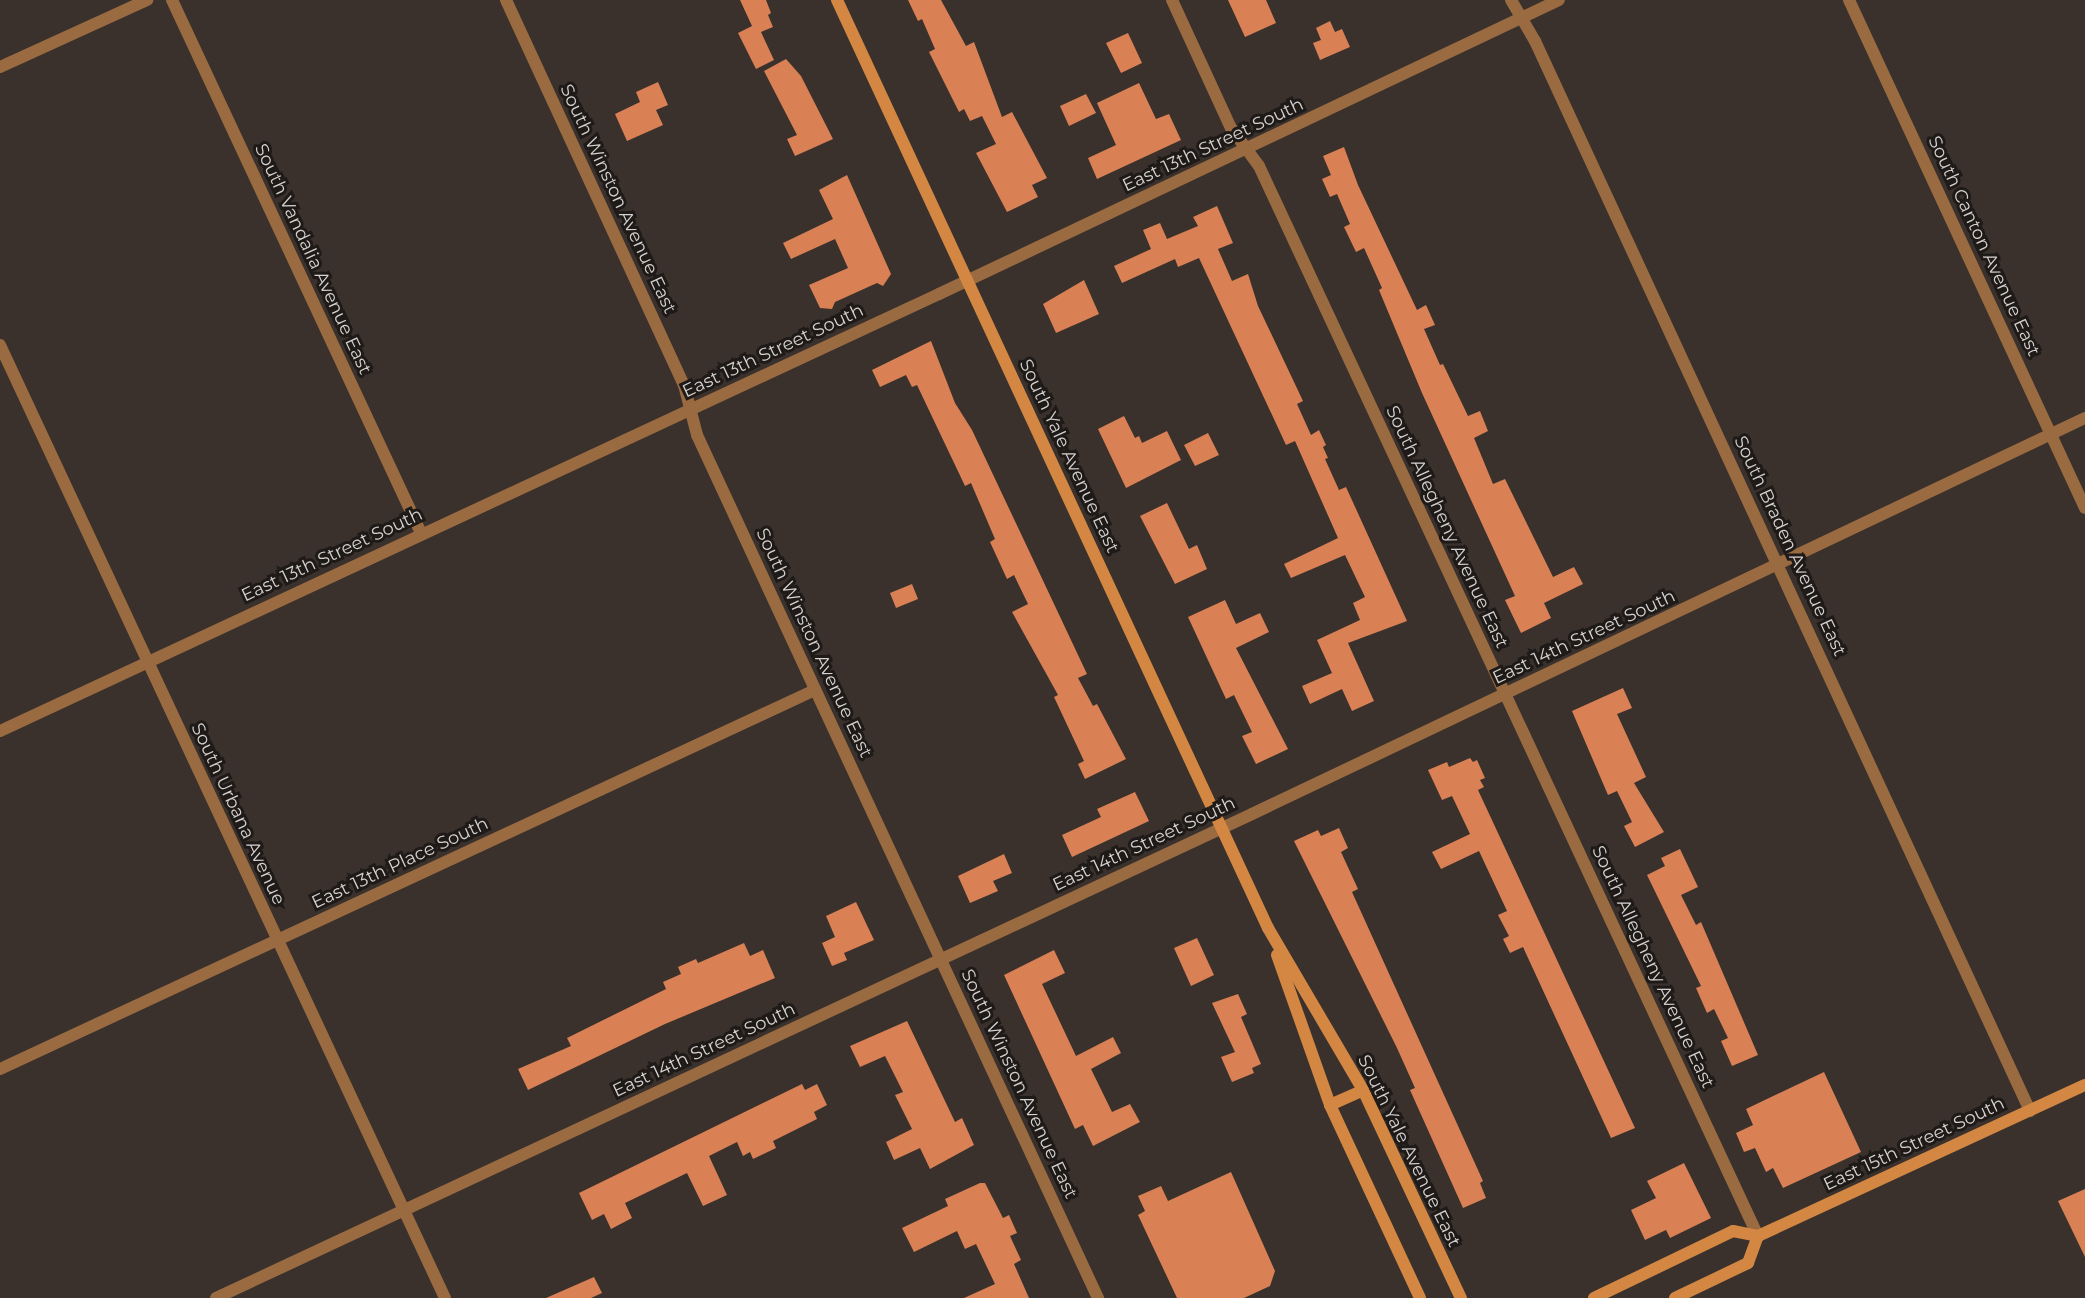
<!DOCTYPE html>
<html>
<head>
<meta charset="utf-8">
<style>
	body { margin:0 }
	#map { position:relative; width:2085px; height:1298px; overflow:hidden; background:#3a312d; font-family:Montserrat,sans-serif }
	div>[style] { position:absolute }
	.building>* { inset:0; background:#d98154 }
	.minor>* { height:12px; margin:-6px; padding:0 6px; transform-origin:6px; border-radius:6px; background:#9a6a41 }
	.secondary>* { height:12px; margin:-6px; padding:0 6px; transform-origin:6px; border-radius:6px; background:#d38742 }
	span { translate:-50% -50%; white-space:nowrap; text-align:center; line-height:1.15; -webkit-text-stroke:6px #1e1a18; paint-order:stroke }
	.street-label { font-size:18px; color:#d6d1ce }
</style>
</head>
<body>
<div id="map">
	<div class="building">
		<div style="clip-path:polygon(740px 0,766px 0,771px 13px,768px 15px,773px 27px,761px 32px,774px 60px,756px 69px,738px 33px,752px 26px)"></div>
		<div style="clip-path:polygon(908px 0,941px 0,966px 46px,974px 42px,1002px 117px,1012px 112px,1047px 178px,1032px 185px,1038px 197px,1007px 212px,976px 153px,996px 144px,982px 116px,970px 121px,964px 109px,959px 112px,929px 52px,935px 49px,922px 19px,918px 21px)"></div>
		<div style="clip-path:polygon(1228px 0,1266px 0,1276px 23px,1245px 37px)"></div>
		<div style="clip-path:polygon(1330px 21px,1335px 32px,1342px 29px,1350px 47px,1320px 60px,1313px 43px,1321px 40px,1316px 28px)"></div>
		<div style="clip-path:polygon(1128px 33px,1142px 63px,1121px 73px,1106px 43px)"></div>
		<div style="clip-path:polygon(786px 59px,801px 76px,833px 139px,795px 156px,787px 139px,797px 135px,764px 71px)"></div>
		<div style="clip-path:polygon(658px 82px,668px 105px,656px 110px,663px 125px,627px 141px,615px 114px,640px 102px,636px 92px)"></div>
		<div style="clip-path:polygon(1139px 83px,1156px 119px,1169px 114px,1181px 140px,1097px 179px,1088px 158px,1116px 145px,1097px 103px)"></div>
		<div style="clip-path:polygon(1086px 94px,1096px 113px,1069px 126px,1060px 106px)"></div>
		<div style="clip-path:polygon(1344px 147px,1358px 185px,1417px 310px,1426px 305px,1435px 325px,1424px 329px,1440px 365px,1443px 364px,1468px 416px,1480px 411px,1488px 431px,1474px 438px,1493px 484px,1505px 479px,1553px 577px,1574px 567px,1583px 584px,1544px 603px,1551px 618px,1521px 633px,1505px 600px,1515px 596px,1422px 393px,1379px 290px,1382px 288px,1364px 248px,1356px 252px,1344px 227px,1350px 224px,1337px 194px,1330px 197px,1322px 179px,1331px 175px,1323px 156px)"></div>
		<div style="clip-path:polygon(847px 175px,891px 274px,883px 286px,877px 283px,835px 302px,832px 309px,820px 308px,809px 285px,848px 268px,835px 239px,791px 259px,783px 243px,833px 219px,819px 190px)"></div>
		<div style="clip-path:polygon(1217px 206px,1233px 243px,1218px 249px,1232px 281px,1248px 274px,1258px 306px,1303px 401px,1297px 404px,1311px 435px,1319px 430px,1326px 445px,1323px 447px,1328px 458px,1325px 459px,1339px 490px,1346px 487px,1407px 621px,1348px 643px,1374px 701px,1352px 711px,1342px 689px,1310px 704px,1302px 686px,1332px 673px,1317px 640px,1360px 620px,1353px 603px,1365px 597px,1345px 555px,1291px 578px,1284px 564px,1338px 538px,1295px 441px,1286px 445px,1199px 258px,1178px 267px,1175px 259px,1122px 283px,1114px 266px,1151px 249px,1143px 230px,1160px 223px,1167px 239px,1198px 226px,1193px 217px)"></div>
		<div style="clip-path:polygon(1084px 280px,1099px 314px,1056px 333px,1043px 304px)"></div>
		<div style="clip-path:polygon(931px 341px,955px 403px,972px 430px,1087px 674px,1078px 678px,1093px 706px,1097px 704px,1126px 759px,1085px 779px,1078px 764px,1084px 761px,1054px 697px,1058px 695px,1012px 612px,1028px 604px,1014px 575px,1007px 579px,990px 542px,995px 539px,971px 483px,965px 486px,917px 385px,912px 387px,906px 375px,880px 387px,872px 370px)"></div>
		<div style="clip-path:polygon(1124px 416px,1135px 438px,1139px 436px,1142px 443px,1167px 431px,1181px 460px,1126px 488px,1098px 429px)"></div>
		<div style="clip-path:polygon(1208px 433px,1219px 455px,1195px 466px,1184px 445px)"></div>
		<div style="clip-path:polygon(1167px 503px,1189px 549px,1197px 545px,1207px 569px,1175px 584px,1140px 516px)"></div>
		<div style="clip-path:polygon(912px 584px,918px 599px,896px 608px,890px 593px)"></div>
		<div style="clip-path:polygon(1225px 600px,1236px 624px,1260px 613px,1269px 632px,1236px 648px,1288px 749px,1256px 764px,1242px 736px,1252px 732px,1234px 695px,1226px 699px,1188px 617px)"></div>
		<div style="clip-path:polygon(1623px 688px,1632px 708px,1617px 714px,1646px 777px,1634px 783px,1664px 832px,1635px 847px,1624px 826px,1632px 822px,1617px 791px,1608px 795px,1572px 711px)"></div>
		<div style="clip-path:polygon(1470px 758px,1473px 762px,1477px 760px,1485px 778px,1480px 780px,1484px 787px,1478px 790px,1635px 1128px,1611px 1138px,1523px 947px,1510px 953px,1503px 939px,1509px 936px,1498px 915px,1507px 911px,1479px 851px,1441px 869px,1432px 852px,1470px 834px,1452px 796px,1442px 800px,1428px 770px,1447px 762px,1449px 767px)"></div>
		<div style="clip-path:polygon(1135px 792px,1149px 821px,1072px 857px,1062px 835px,1101px 817px,1097px 809px)"></div>
		<div style="clip-path:polygon(1339px 828px,1348px 848px,1341px 852px,1358px 889px,1352px 892px,1483px 1181px,1480px 1183px,1486px 1198px,1463px 1208px,1410px 1090px,1415px 1088px,1397px 1048px,1294px 841px,1318px 830px,1321px 836px)"></div>
		<div style="clip-path:polygon(1680px 849px,1698px 887px,1681px 895px,1696px 925px,1701px 922px,1758px 1055px,1732px 1066px,1721px 1041px,1728px 1038px,1714px 1009px,1707px 1013px,1696px 988px,1701px 986px,1647px 875px,1665px 866px,1661px 858px)"></div>
		<div style="clip-path:polygon(1004px 854px,1012px 873px,993px 881px,998px 891px,970px 903px,958px 876px)"></div>
		<div style="clip-path:polygon(856px 902px,874px 940px,844px 953px,847px 960px,832px 966px,822px 943px,835px 937px,826px 916px)"></div>
		<div style="clip-path:polygon(1197px 938px,1214px 975px,1191px 986px,1174px 948px)"></div>
		<div style="clip-path:polygon(744px 943px,750px 956px,763px 950px,775px 978px,665px 1024px,528px 1090px,518px 1069px,571px 1046px,567px 1038px,666px 989px,663px 982px,681px 974px,678px 967px,696px 959px,698px 963px)"></div>
		<div style="clip-path:polygon(1054px 950px,1065px 973px,1042px 984px,1076px 1056px,1113px 1037px,1121px 1053px,1091px 1069px,1112px 1112px,1130px 1104px,1140px 1122px,1093px 1146px,1083px 1125px,1075px 1129px,1004px 975px)"></div>
		<div style="clip-path:polygon(1238px 994px,1247px 1014px,1241px 1017px,1261px 1064px,1252px 1068px,1254px 1073px,1232px 1082px,1221px 1057px,1235px 1052px,1212px 1003px)"></div>
		<div style="clip-path:polygon(907px 1021px,955px 1122px,962px 1118px,974px 1145px,930px 1169px,920px 1148px,894px 1160px,886px 1142px,912px 1129px,895px 1095px,903px 1092px,885px 1056px,860px 1067px,850px 1046px)"></div>
		<div style="clip-path:polygon(1824px 1072px,1861px 1152px,1783px 1188px,1773px 1168px,1766px 1172px,1755px 1148px,1744px 1152px,1736px 1133px,1753px 1125px,1746px 1109px)"></div>
		<div style="clip-path:polygon(802px 1084px,805px 1090px,817px 1084px,827px 1105px,814px 1112px,817px 1119px,773px 1141px,776px 1148px,753px 1159px,750px 1152px,743px 1156px,737px 1142px,709px 1156px,727px 1195px,703px 1206px,687px 1173px,625px 1203px,632px 1218px,611px 1229px,604px 1214px,592px 1220px,579px 1193px)"></div>
		<div style="clip-path:polygon(1684px 1163px,1711px 1218px,1670px 1238px,1666px 1230px,1645px 1240px,1631px 1210px,1656px 1198px,1647px 1181px)"></div>
		<div style="clip-path:polygon(1231px 1172px,1275px 1271px,1270px 1286px,1244px 1298px,1177px 1298px,1138px 1215px,1145px 1211px,1138px 1196px,1161px 1186px,1168px 1201px)"></div>
		<div style="clip-path:polygon(980px 1183px,985px 1183px,1003px 1218px,1009px 1215px,1017px 1233px,1010px 1236px,1021px 1260px,1014px 1264px,1029px 1298px,964px 1298px,995px 1284px,976px 1244px,965px 1249px,957px 1231px,914px 1252px,902px 1228px,948px 1206px,945px 1199px)"></div>
		<div style="clip-path:polygon(2085px 1189px,2085px 1257px,2058px 1201px)"></div>
		<div style="clip-path:polygon(594px 1277px,602px 1293px,591px 1298px,546px 1298px)"></div>
	</div>
	<div class="minor">
		<div style="left:172px;top:0;width:588px;rotate:64.96deg"></div>
		<div style="left:506px;top:0;width:424px;rotate:65.2deg"></div>
		<div style="left:684px;top:385px;width:52px;rotate:75.4deg"></div>
		<div style="left:697px;top:435px;width:952px;rotate:65.08deg"></div>
		<div style="left:1172px;top:0;width:141px;rotate:65.3deg"></div>
		<div style="left:1231px;top:128px;width:47px;rotate:53.6deg"></div>
		<div style="left:1259px;top:166px;width:1181px;rotate:65deg"></div>
		<div style="left:1511px;top:0;width:48px;rotate:59.7deg"></div>
		<div style="left:1535px;top:41px;width:1179px;rotate:65.17deg"></div>
		<div style="left:1849px;top:0;width:560px;rotate:65.08deg"></div>
		<div style="left:0;top:67px;width:162px;rotate:-24.5deg"></div>
		<div style="left:0;top:345px;width:1052px;rotate:64.97deg"></div>
		<div style="left:0;top:731px;width:1036px;rotate:-24.96deg"></div>
		<div style="left:939px;top:294px;width:686px;rotate:-25.37deg"></div>
		<div style="left:0;top:1069px;width:899px;rotate:-24.94deg"></div>
		<div style="left:216px;top:1298px;width:1143px;rotate:-25.04deg"></div>
		<div style="left:1252px;top:814px;width:922px;rotate:-25.43deg"></div>
	</div>
	<div class="secondary">
		<div style="left:837px;top:0;width:1023px;rotate:65.09deg"></div>
		<div style="left:1268px;top:928px;width:188px;rotate:59.6deg"></div>
		<div style="left:1363px;top:1090px;width:230px;rotate:64.8deg"></div>
		<div style="left:1277px;top:955px;width:159px;rotate:70.5deg"></div>
		<div style="left:1330px;top:1105px;width:213px;rotate:65deg"></div>
		<div style="left:1330px;top:1105px;width:36px;rotate:-24deg"></div>
		<div style="left:1594px;top:1298px;width:154px;rotate:-25.7deg"></div>
		<div style="left:1733px;top:1231px;width:25px;rotate:11deg"></div>
		<div style="left:1758px;top:1236px;width:360px;rotate:-24.8deg"></div>
		<div style="left:1675px;top:1298px;width:81px;rotate:-25.6deg"></div>
		<div style="left:1748px;top:1263px;width:29px;rotate:-70deg"></div>
	</div>
	<div class="street-label">
		<span style="left:1213px;top:145px;rotate:-25deg">East 13th Street South</span>
		<span style="left:618px;top:199px;rotate:65deg">South Winston Avenue East</span>
		<span style="left:1984px;top:246px;rotate:65deg">South Canton Avenue East</span>
		<span style="left:313px;top:259px;rotate:65deg">South Vandalia Avenue East</span>
		<span style="left:773px;top:351px;rotate:-25deg">East 13th Street South</span>
		<span style="left:1069px;top:456px;rotate:65deg">South Yale Avenue East</span>
		<span style="left:1447px;top:527px;rotate:65deg">South Allegheny Avenue East</span>
		<span style="left:1790px;top:546px;rotate:65deg">South Braden Avenue East</span>
		<span style="left:332px;top:555px;rotate:-25deg">East 13th Street South</span>
		<span style="left:1584px;top:637px;rotate:-25deg">East 14th Street South</span>
		<span style="left:814px;top:643px;rotate:65deg">South Winston Avenue East</span>
		<span style="left:238px;top:814px;rotate:65deg">South Urbana Avenue</span>
		<span style="left:1144px;top:844px;rotate:-25deg">East 14th Street South</span>
		<span style="left:400px;top:863px;rotate:-25deg">East 13th Place South</span>
		<span style="left:1653px;top:967px;rotate:65deg">South Allegheny Avenue East</span>
		<span style="left:704px;top:1050px;rotate:-25deg">East 14th Street South</span>
		<span style="left:1019px;top:1084px;rotate:65deg">South Winston Avenue East</span>
		<span style="left:1914px;top:1144px;rotate:-25deg">East 15th Street South</span>
		<span style="left:1409px;top:1151px;rotate:64deg">South Yale Avenue East</span>
	</div>
</div>
</body>
</html>
